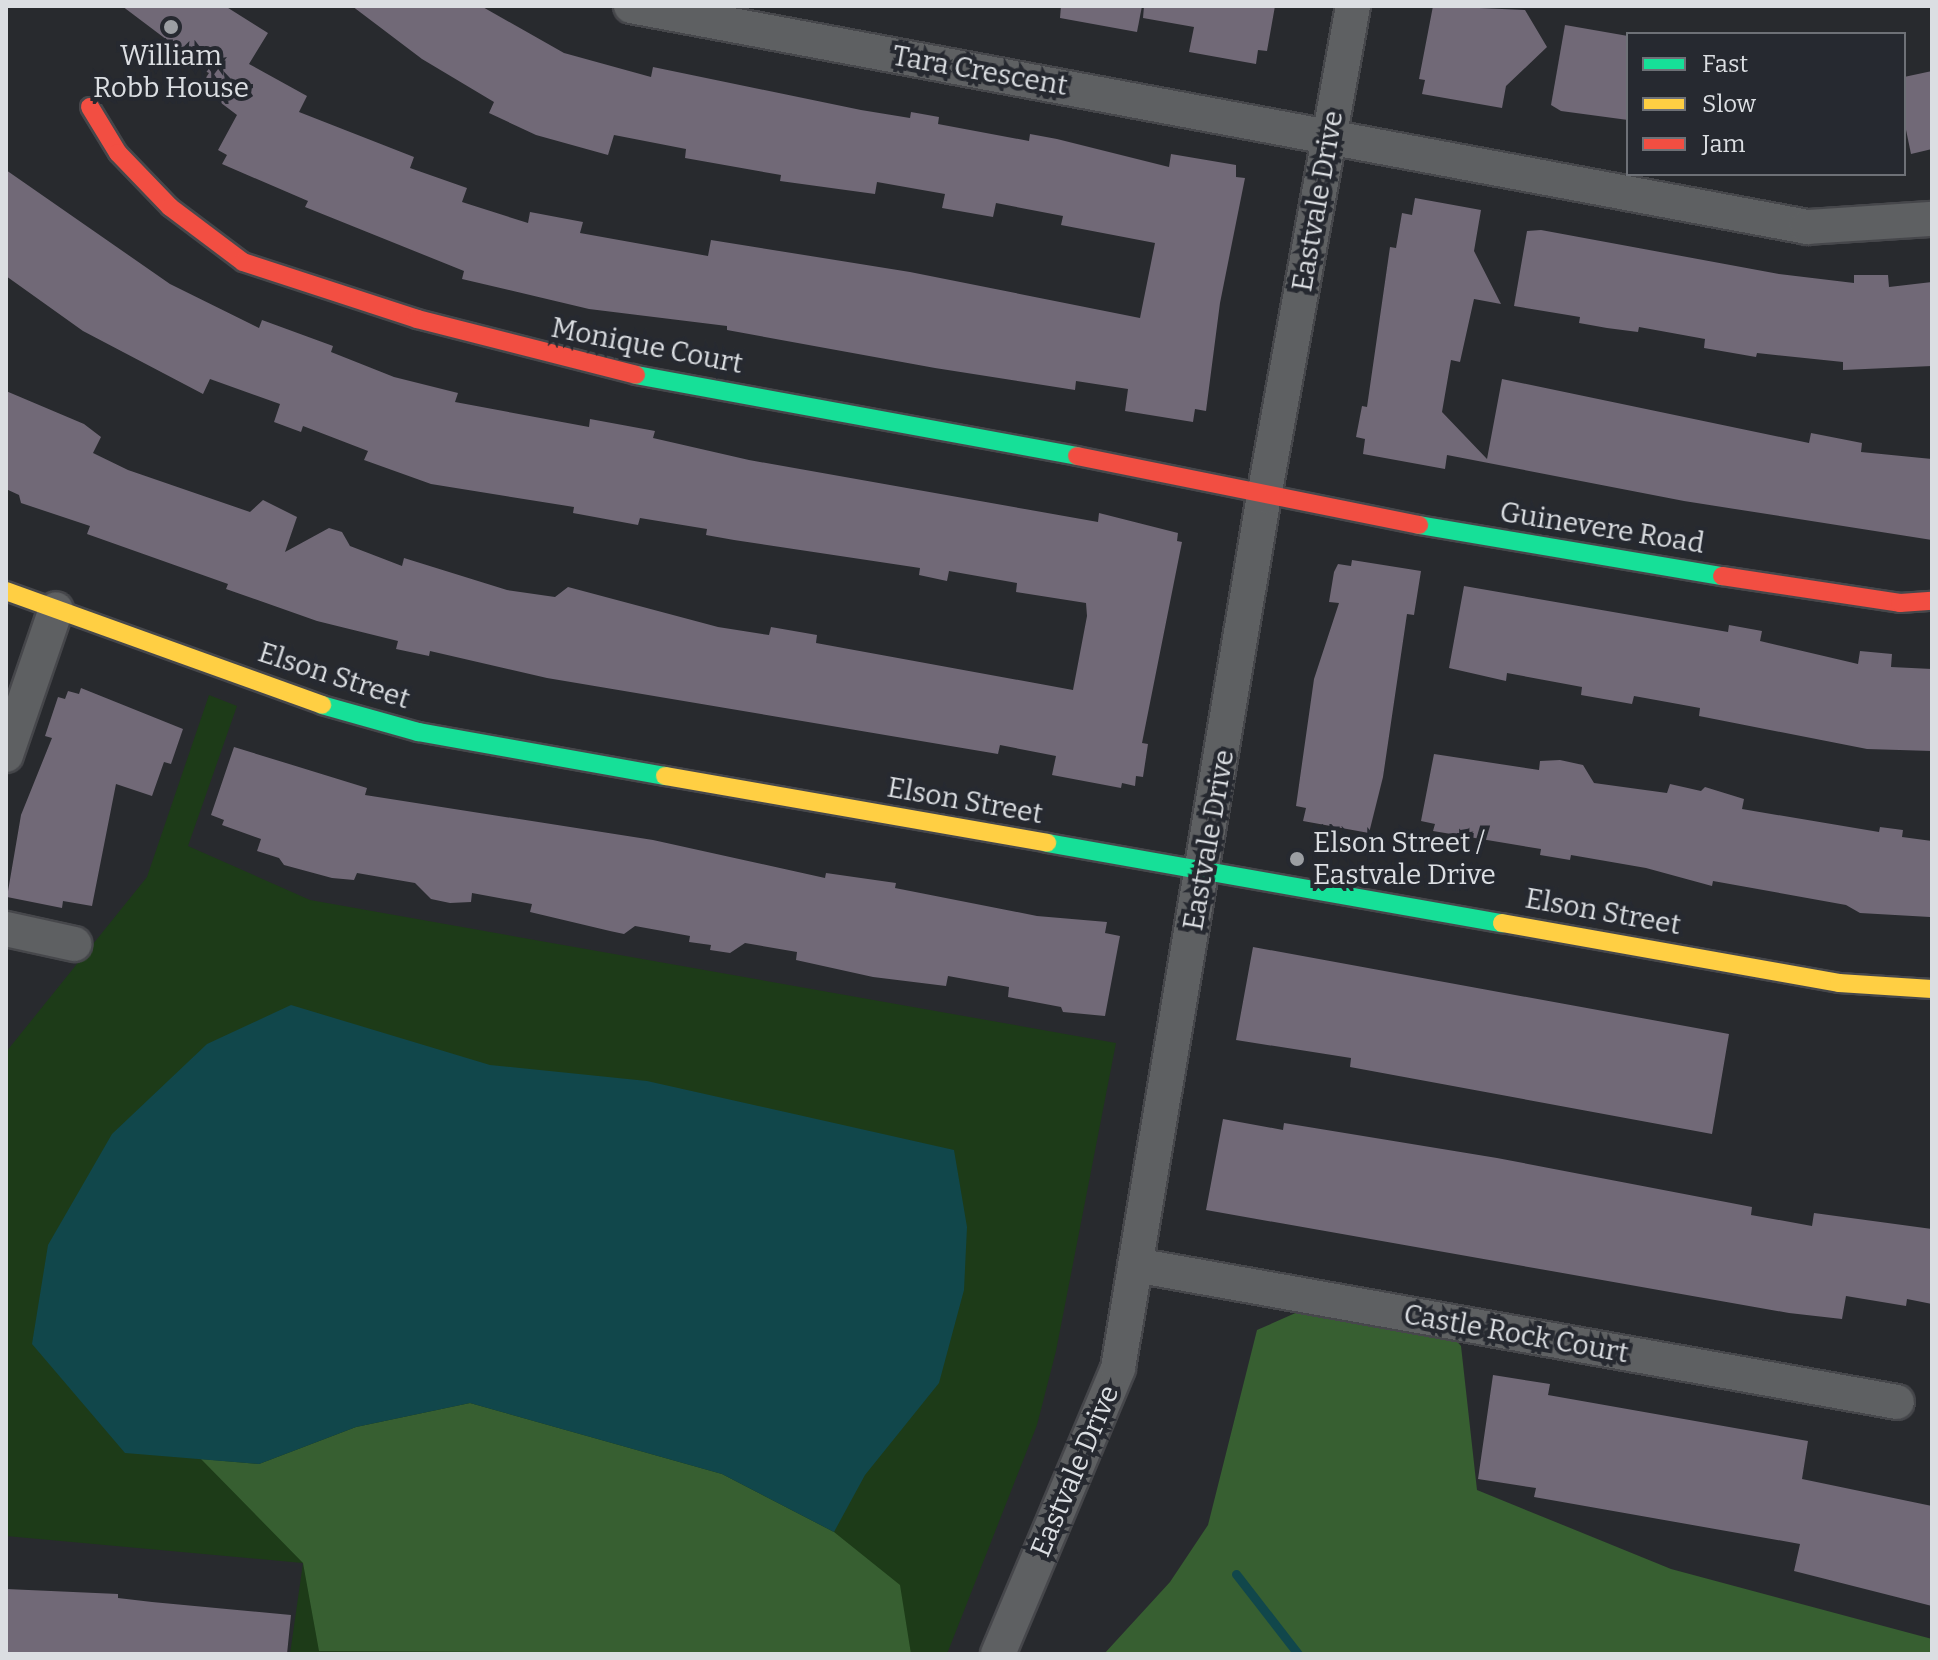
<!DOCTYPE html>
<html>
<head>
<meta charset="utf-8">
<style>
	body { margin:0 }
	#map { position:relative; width:1938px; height:1660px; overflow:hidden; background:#282a2e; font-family:Bitter,serif }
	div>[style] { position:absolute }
	.green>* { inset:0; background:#1d3b18 }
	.forest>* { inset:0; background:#375f31 }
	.water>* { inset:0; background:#11474b }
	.stream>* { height:9px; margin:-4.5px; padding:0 4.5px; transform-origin:4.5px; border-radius:4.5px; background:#11474b }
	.building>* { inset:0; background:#716977 }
	.roads { filter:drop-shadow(2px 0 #46474b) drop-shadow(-2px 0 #46474b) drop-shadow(0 2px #46474b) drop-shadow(0 -2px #46474b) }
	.street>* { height:34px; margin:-17px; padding:0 17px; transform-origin:17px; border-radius:17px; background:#5e6062 }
	.fast>* { height:18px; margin:-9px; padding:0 9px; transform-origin:9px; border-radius:9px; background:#16e098 }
	.slow>* { height:18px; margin:-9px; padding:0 9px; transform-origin:9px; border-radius:9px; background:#ffcf43 }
	.jam>* { height:18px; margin:-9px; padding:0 9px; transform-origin:9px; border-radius:9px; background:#f24e42 }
	.dots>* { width:22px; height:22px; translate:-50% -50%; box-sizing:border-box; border:4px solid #262930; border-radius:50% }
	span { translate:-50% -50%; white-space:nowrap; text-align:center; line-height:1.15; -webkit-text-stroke:8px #262930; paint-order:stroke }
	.poi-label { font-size:28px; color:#dbdee2 }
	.left { translate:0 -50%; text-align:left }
	.street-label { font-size:28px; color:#dbdee2 }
	.frame { position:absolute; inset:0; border:8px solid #dbdee2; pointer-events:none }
	.legend { position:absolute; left:1626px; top:32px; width:280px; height:144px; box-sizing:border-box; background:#262930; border:2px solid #6e7177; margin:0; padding:10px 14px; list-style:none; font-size:24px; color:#dbdee2 }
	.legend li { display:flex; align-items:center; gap:16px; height:40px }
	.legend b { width:40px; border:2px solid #6e7177 }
</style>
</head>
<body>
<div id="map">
	<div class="green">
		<div style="clip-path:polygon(209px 695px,237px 706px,188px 846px,310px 900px,1116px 1043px,1056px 1351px,1037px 1425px,947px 1654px,290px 1654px,303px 1563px,6px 1536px,6px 1052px,147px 877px)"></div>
	</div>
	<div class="forest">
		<div style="clip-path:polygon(1334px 1296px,1424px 1305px,1461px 1346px,1477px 1490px,1671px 1569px,1932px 1639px,1932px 1654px,1104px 1654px,1170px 1582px,1208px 1525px,1257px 1330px)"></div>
		<div style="clip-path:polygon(470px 1403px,722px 1474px,834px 1532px,900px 1585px,911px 1654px,319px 1651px,303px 1563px,201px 1459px,259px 1464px,356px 1427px)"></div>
	</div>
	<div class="water">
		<div style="clip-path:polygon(291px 1005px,490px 1065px,647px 1081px,954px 1150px,967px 1227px,964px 1290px,939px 1383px,865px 1475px,834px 1532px,722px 1474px,470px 1403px,356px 1427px,259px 1464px,125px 1453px,32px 1344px,48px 1245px,112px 1134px,207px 1044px)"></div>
	</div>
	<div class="stream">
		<div style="left:1236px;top:1574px;width:101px;rotate:52.2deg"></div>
	</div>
	<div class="building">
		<div style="clip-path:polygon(122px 6px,225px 6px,268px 33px,249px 64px,307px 96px,299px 112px,414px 157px,410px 168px,467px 188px,462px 202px,528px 223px,530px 212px,583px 222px,580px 233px,708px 256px,711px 240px,910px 272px,1140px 318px,1155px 243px,1061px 225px,1063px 216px,996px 203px,993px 217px,942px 208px,945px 194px,877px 182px,875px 194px,780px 181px,781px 175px,685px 158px,686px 149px,614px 135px,608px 155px,536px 135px,489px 113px,494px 102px,422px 59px,352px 6px,481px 6px,564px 53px,651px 77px,653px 67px,861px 110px,910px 118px,911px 112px,939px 117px,938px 124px,1029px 141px,1030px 134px,1057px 139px,1169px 167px,1171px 154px,1236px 165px,1236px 177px,1245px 178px,1220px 303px,1206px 411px,1195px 409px,1193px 422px,1125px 411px,1128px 389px,1076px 381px,1075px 390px,935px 368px,727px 330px,727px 326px,589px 309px,462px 279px,464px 271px,305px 207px,308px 201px,222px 164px,227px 155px,218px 150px,237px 115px,200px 87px,209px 73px,188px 63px,191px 58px)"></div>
		<div style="clip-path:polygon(1061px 6px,1142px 6px,1137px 32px,1060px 18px)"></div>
		<div style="clip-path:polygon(1144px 6px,1275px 6px,1267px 51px,1258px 50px,1256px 64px,1189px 52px,1194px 27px,1143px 18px)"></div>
		<div style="clip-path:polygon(1433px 6px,1525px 10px,1547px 47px,1506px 86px,1502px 108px,1422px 94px,1425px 80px,1419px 79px)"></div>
		<div style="clip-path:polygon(1565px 25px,1628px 36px,1628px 120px,1561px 111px,1551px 105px)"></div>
		<div style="clip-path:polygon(1932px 71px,1932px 149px,1911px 154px,1904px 120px,1904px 77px)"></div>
		<div style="clip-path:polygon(6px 170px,170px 284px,259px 328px,262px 320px,333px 346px,331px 352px,394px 377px,458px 393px,455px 402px,589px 427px,590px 419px,655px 431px,653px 438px,749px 460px,1098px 522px,1099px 513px,1178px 533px,1177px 541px,1182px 542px,1142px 743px,1148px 744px,1143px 777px,1136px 776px,1135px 786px,1122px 783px,1121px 788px,1052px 775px,1056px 756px,1000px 745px,998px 754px,547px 678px,430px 651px,429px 656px,396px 649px,398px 641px,317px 621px,226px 589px,228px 584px,87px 534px,90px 526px,21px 503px,19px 495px,6px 489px,6px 391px,84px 424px,101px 437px,93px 453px,128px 470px,250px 512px,263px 500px,297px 517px,285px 552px,329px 528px,342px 532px,350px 546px,402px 566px,404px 558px,507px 590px,555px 597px,568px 587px,718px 627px,769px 635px,771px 627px,817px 635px,816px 643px,1073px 690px,1087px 616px,1086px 603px,1016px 592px,1017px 583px,949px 571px,947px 581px,919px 575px,920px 568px,734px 540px,706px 535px,707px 529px,640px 518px,638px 525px,573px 513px,574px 507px,431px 484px,364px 460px,368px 451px,303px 426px,301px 432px,274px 422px,280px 404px,210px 379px,203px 394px,83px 331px,6px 276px)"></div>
		<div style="clip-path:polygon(1415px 198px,1481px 210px,1474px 251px,1501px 304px,1474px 299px,1460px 362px,1451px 360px,1442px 412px,1487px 459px,1502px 379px,1809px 443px,1811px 433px,1862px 443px,1861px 452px,1932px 459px,1932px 540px,1684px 501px,1447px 455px,1445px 469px,1363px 454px,1365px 439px,1356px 437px,1362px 406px,1367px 407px,1390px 247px,1396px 248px,1402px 213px,1412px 215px)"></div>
		<div style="clip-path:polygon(1541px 230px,1779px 274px,1854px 283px,1854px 275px,1888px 275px,1889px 287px,1932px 282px,1932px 366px,1843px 370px,1843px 362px,1757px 353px,1756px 357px,1704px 348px,1705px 339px,1639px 327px,1638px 332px,1607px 328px,1579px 323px,1580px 317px,1514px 306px,1527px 231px)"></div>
		<div style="clip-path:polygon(1352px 560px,1421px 571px,1414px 615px,1407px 614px,1383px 777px,1369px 833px,1303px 821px,1306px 808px,1296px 806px,1314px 679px,1339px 603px,1329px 602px,1334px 572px,1338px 564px,1351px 566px)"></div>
		<div style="clip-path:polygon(1464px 586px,1728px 632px,1729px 625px,1762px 631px,1760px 641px,1858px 664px,1860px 651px,1892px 654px,1891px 667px,1932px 669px,1932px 751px,1867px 749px,1699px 716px,1700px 708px,1634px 696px,1632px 704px,1581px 695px,1582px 687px,1507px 673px,1506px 681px,1449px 668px)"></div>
		<div style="clip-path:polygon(81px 688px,183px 729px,171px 764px,164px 762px,152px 796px,116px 784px,92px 906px,63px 901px,62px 908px,7px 897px,21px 815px,52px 738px,45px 736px,58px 697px,65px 699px,68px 691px,79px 694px)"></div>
		<div style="clip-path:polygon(234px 747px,367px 788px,365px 795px,653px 840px,825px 878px,826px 873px,896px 883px,895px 888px,1037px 916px,1107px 922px,1105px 933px,1120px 936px,1105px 1016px,1063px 1012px,1061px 1007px,1008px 997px,1009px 987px,948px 976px,946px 986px,873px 977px,796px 960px,797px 952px,745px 943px,730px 953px,710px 950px,711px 945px,689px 942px,690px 936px,635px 926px,624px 934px,610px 931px,530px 912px,532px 904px,472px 893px,471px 902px,450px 903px,431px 899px,415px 883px,357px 873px,354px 880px,332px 878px,284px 865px,279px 858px,257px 851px,261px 839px,222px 825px,224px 820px,211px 815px)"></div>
		<div style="clip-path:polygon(1434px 754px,1539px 770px,1540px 761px,1560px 760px,1583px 765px,1594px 783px,1667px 793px,1670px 784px,1701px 791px,1705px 787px,1744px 799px,1742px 809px,1879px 832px,1880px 827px,1903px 830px,1902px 837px,1932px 841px,1930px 917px,1860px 913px,1846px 905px,1713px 881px,1712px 886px,1646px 868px,1571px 855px,1570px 860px,1540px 855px,1541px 849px,1433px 831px,1435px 824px,1421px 821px)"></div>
		<div style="clip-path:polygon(1253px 947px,1729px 1034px,1712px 1134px,1350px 1067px,1351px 1058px,1236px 1040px)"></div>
		<div style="clip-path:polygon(1223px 1119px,1283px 1130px,1284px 1123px,1497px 1158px,1752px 1207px,1751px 1215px,1812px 1226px,1814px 1213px,1932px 1229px,1932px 1304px,1907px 1299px,1906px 1306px,1846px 1296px,1842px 1319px,1789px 1313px,1206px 1210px)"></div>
		<div style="clip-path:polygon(1493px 1375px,1550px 1384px,1548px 1395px,1808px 1441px,1802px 1479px,1932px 1506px,1932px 1606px,1794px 1571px,1800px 1544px,1534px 1497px,1536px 1488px,1478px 1479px)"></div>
		<div style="clip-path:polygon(6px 1589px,118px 1594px,118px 1598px,152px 1602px,291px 1615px,287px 1654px,6px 1654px)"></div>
	</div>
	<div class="roads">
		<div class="street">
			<div style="left:631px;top:6px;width:1197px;rotate:10.64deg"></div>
			<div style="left:1807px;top:227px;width:125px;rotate:-3.7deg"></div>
			<div style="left:6px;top:755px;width:154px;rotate:-71.1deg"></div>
			<div style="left:6px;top:929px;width:70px;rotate:12.4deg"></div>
			<div style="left:1135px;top:1265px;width:774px;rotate:10.19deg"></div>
			<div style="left:998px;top:1654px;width:310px;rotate:-67.2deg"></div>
			<div style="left:1118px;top:1368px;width:884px;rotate:-80.5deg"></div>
			<div style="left:1264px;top:496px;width:498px;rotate:-79.7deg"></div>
		</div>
		<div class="fast">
			<div style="left:636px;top:375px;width:448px;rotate:10.4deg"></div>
			<div style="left:1419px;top:525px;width:307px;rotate:9.6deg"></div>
			<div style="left:322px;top:705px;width:100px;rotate:15.7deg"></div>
			<div style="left:418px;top:732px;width:251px;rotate:10.1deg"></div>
			<div style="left:1047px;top:843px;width:462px;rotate:10deg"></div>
		</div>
		<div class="slow">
			<div style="left:6px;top:591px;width:336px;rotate:19.8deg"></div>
			<div style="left:665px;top:776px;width:388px;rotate:9.9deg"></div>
			<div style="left:1502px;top:923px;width:342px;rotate:10.1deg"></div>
			<div style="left:1839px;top:983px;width:93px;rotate:3.7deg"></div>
		</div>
		<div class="jam">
			<div style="left:90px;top:107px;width:54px;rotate:58.7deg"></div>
			<div style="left:118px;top:153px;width:75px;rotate:46.1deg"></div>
			<div style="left:170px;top:207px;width:91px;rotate:37deg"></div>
			<div style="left:243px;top:262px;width:183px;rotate:18.1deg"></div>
			<div style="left:417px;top:319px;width:226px;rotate:14.3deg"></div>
			<div style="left:1077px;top:456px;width:349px;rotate:11.4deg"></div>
			<div style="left:1722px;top:576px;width:180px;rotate:8.6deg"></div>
			<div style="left:1900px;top:603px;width:32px;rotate:-4deg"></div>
		</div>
	</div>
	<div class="dots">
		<div style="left:171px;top:27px;background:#9c9fa3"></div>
		<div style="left:1297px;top:859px;background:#9c9fa3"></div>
	</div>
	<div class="poi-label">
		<span style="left:171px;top:72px">William<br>Robb House</span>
		<span class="left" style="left:1313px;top:859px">Elson Street /<br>Eastvale Drive</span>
	</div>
	<div class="street-label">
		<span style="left:980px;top:71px;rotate:10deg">Tara Crescent</span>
		<span style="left:1318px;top:201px;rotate:-80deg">Eastvale Drive</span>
		<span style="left:647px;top:346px;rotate:11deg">Monique Court</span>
		<span style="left:1602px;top:528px;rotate:9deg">Guinevere Road</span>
		<span style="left:334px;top:676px;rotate:18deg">Elson Street</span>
		<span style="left:965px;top:801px;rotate:10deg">Elson Street</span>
		<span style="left:1209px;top:840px;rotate:-80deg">Eastvale Drive</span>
		<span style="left:1603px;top:912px;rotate:10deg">Elson Street</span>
		<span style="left:1516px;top:1334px;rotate:10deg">Castle Rock Court</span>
		<span style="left:1075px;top:1471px;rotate:-67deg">Eastvale Drive</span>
	</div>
	<div class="frame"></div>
	<ul class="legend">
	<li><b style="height:10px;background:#16e098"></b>Fast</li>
	<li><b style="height:10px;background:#ffcf43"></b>Slow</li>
	<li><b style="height:10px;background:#f24e42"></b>Jam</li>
	</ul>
</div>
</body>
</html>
